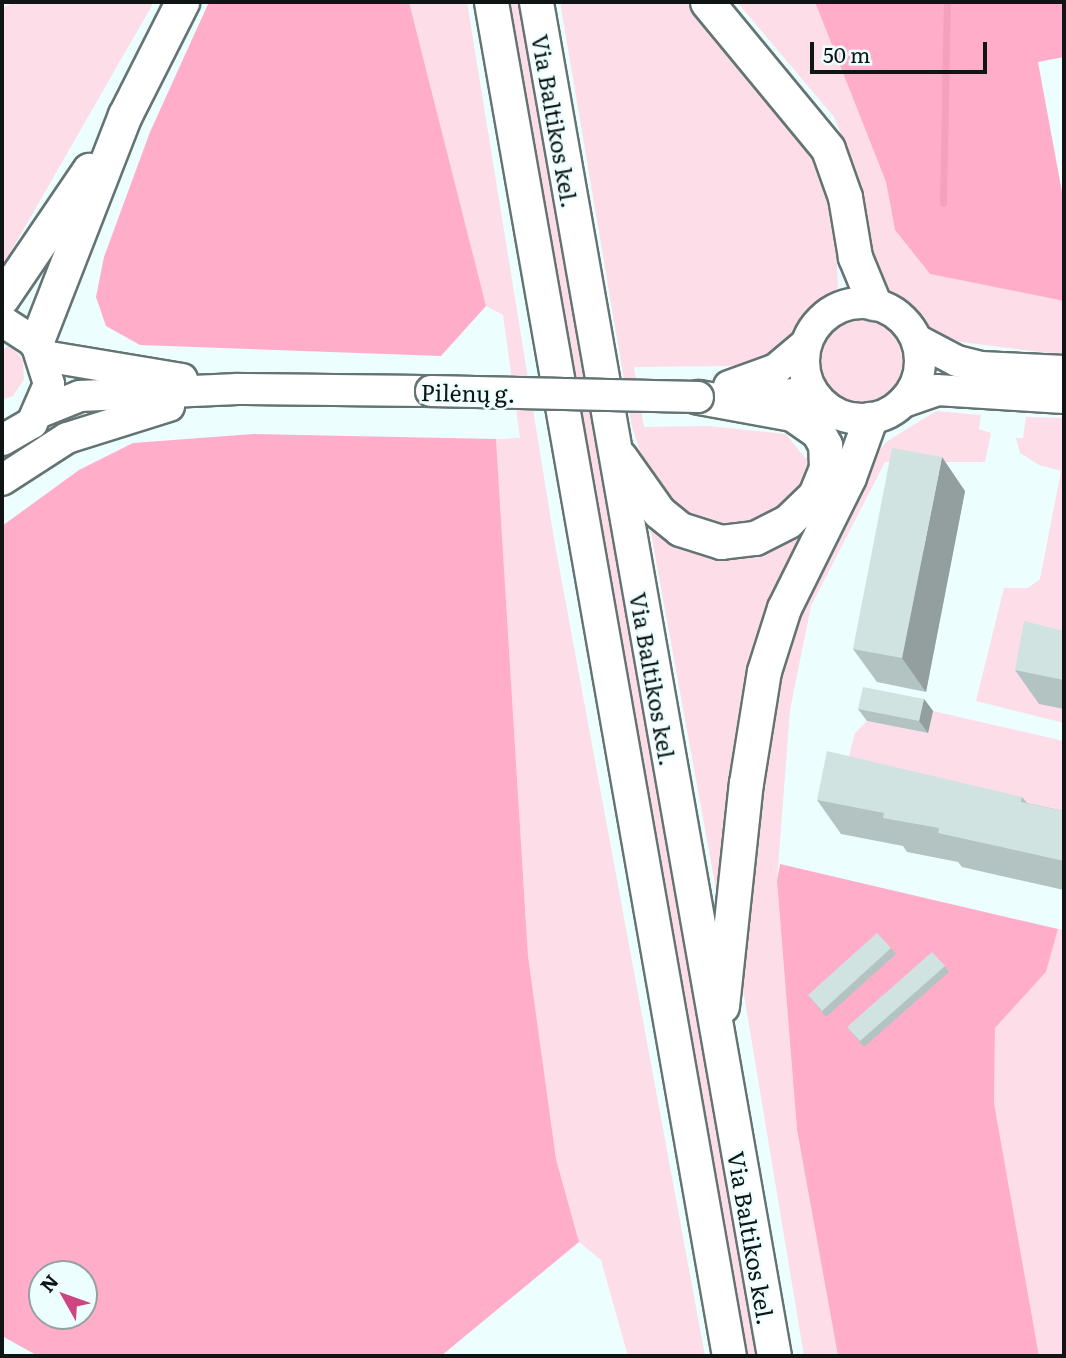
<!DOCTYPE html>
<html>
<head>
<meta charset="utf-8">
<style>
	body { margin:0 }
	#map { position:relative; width:1066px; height:1358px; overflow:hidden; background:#ecfffe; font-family:Literata,serif }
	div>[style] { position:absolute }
	.green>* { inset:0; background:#fddde7 }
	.round { border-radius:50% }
	.forest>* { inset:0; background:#ffadc9 }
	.stream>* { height:7px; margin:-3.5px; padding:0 3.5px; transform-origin:3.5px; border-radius:3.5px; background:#f3a2be }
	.roads { filter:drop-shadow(2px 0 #647473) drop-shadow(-2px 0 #647473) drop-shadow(0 2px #647473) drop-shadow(0 -2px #647473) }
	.major>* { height:30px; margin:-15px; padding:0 15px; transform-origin:15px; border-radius:15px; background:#fff }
	.major>.ring { margin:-15px; padding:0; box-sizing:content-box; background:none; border:30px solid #fff; border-radius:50% }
	.highway>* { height:33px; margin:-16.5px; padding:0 16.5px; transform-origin:16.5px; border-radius:16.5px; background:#fff }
	.bridges { filter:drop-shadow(2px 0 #647473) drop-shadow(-2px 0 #647473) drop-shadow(0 2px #647473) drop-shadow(0 -2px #647473) }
	.major-bridge>* { height:30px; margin:-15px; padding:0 15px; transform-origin:15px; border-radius:15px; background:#fff }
	.wall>* { inset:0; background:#b3c3c2 }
	.shaded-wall>* { inset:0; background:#929f9e }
	.building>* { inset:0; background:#d0e3e1 }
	span { translate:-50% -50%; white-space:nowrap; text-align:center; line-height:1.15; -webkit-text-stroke:5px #ecfffe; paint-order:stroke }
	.street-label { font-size:23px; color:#0f1515 }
	.frame { position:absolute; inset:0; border:4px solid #0f1515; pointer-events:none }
	.north { position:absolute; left:28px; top:1260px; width:70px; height:70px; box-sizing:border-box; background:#ecfffe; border:2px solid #94a1a1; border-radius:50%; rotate:310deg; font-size:19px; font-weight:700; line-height:28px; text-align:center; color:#0f1515 }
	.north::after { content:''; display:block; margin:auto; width:24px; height:32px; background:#ce4681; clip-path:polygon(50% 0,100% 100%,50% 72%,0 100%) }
	.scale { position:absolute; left:810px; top:42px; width:177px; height:32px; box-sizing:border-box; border:4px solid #0f1515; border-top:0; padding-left:9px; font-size:21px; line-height:24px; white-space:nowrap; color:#0f1515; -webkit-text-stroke:5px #ecfffe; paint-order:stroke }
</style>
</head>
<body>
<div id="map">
	<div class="green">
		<div style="clip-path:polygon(16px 2px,154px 2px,2px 267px,2px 8px)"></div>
		<div style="clip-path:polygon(409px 2px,467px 2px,554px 539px,705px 1356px,628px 1356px,601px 1260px,579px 1242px,556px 1159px,528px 956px,496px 439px,520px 438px,503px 315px,486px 306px)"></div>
		<div style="clip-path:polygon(507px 2px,519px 2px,757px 1356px,745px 1356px)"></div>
		<div style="clip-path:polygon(560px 2px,692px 2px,816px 157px,834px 199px,838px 287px,770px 359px,742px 366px,634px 367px,644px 427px,708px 426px,786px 434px,805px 458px,816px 456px,804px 489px,760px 525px,732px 529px,693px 521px,669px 504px,647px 472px,632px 427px)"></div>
		<div style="clip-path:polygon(737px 2px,815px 2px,886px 182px,895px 230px,930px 274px,1064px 301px,1064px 355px,961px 342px,935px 333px,877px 279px,855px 167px,834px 117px)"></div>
		<div class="round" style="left:820px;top:318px;width:84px;height:84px"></div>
		<div style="clip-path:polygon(10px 344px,23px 360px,24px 379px,13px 396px,2px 400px,2px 351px)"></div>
		<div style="clip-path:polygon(936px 411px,981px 415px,979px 429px,991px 433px,985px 462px,885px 462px,811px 606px,790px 710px,777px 881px,797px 1130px,838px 1356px,804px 1356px,741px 977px,772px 702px,792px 621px,873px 458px,886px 442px)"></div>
		<div style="clip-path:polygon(1026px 417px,1064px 418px,1064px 658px,1039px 704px,1064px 709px,1064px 723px,976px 701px,1004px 588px,1028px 588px,1040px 579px,1061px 471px,1039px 465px,1020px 453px,1016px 438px,1023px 438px)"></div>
		<div style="clip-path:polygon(815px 520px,766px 609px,747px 680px,717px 895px,649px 522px,687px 547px)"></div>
		<div style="clip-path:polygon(933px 711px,1064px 741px,1064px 814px,847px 763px,855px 733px,867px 721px,928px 733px)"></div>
		<div style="clip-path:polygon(1058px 929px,1064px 930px,1064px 1356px,1039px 1356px,994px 1103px,995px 1028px,1046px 972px)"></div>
	</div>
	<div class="forest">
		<div style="clip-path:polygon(209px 2px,409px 2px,486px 306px,441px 356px,140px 345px,106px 326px,96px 297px,104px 257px,150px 132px)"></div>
		<div style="clip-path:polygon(815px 2px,1064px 2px,1064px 57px,1038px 62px,1064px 203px,1064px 301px,930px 274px,895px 230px,886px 182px)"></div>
		<div style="clip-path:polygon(evenodd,253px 434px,496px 439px,528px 956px,556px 1159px,579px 1242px,441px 1356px,38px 1356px,2px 1336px,2px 526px,79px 470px,133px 443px,253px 434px,84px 1274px,84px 1316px,42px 1316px,42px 1274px,84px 1274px)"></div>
		<div style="clip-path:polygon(780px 864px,1058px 929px,1046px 972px,995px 1028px,994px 1103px,1039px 1356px,838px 1356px,797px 1130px,777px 881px)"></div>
	</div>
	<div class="stream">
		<div style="left:943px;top:203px;width:201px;rotate:-88.9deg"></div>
	</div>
	<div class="roads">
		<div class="major">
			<div class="ring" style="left:804px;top:303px;width:86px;height:86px"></div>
			<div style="left:2px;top:321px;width:40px;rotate:32.9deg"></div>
			<div style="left:36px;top:343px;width:43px;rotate:72.4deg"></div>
			<div style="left:49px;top:384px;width:43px;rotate:113.6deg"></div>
			<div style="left:32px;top:423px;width:34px;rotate:150deg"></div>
			<div style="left:917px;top:340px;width:45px;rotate:27.7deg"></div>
			<div style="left:957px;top:361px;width:25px;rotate:14deg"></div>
			<div style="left:981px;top:367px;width:83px;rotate:2.8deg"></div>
			<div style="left:44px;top:356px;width:140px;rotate:9.5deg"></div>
			<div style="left:729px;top:386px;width:50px;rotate:-19.9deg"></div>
			<div style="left:776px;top:369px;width:38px;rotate:-40deg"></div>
			<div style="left:737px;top:396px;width:61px;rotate:-1.9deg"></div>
			<div style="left:798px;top:394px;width:21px;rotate:17deg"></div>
			<div style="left:903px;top:402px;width:36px;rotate:-19deg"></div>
			<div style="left:937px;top:390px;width:127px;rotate:3.6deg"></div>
			<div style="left:40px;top:412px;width:43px;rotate:-21.8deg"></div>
			<div style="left:80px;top:396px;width:158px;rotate:-2.5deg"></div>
			<div style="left:238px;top:389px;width:193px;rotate:0.6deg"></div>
			<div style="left:2px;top:480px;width:77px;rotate:-32.9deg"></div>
			<div style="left:67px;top:438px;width:107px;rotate:-17.4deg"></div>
		</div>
		<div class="highway">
			<div style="left:491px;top:2px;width:1375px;rotate:80.03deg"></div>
			<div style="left:536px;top:2px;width:1375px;rotate:80.03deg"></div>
			<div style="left:707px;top:2px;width:190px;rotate:50.5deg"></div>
			<div style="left:828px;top:149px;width:51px;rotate:70.5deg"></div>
			<div style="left:845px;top:197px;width:61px;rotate:80.5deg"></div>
			<div style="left:855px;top:257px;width:50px;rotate:67.6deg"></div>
			<div style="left:2px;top:298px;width:155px;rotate:-55.8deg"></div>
			<div style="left:36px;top:343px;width:245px;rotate:-68.7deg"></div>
			<div style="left:125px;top:115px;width:127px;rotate:-63.2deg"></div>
			<div style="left:620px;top:457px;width:67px;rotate:54.7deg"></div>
			<div style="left:659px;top:512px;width:27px;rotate:39deg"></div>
			<div style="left:680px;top:529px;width:43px;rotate:17.6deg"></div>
			<div style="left:721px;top:542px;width:34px;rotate:-7deg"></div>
			<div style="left:755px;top:538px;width:37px;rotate:-27deg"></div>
			<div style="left:788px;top:521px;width:37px;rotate:-44deg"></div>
			<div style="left:815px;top:495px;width:29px;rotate:-68deg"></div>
			<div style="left:826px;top:468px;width:23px;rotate:-92deg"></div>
			<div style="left:825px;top:445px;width:15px;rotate:-118deg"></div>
			<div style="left:818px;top:432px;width:32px;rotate:-145deg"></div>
			<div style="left:792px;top:414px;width:96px;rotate:-169.7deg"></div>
			<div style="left:722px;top:1006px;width:224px;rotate:-83.9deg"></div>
			<div style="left:746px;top:783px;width:113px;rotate:-80.9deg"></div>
			<div style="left:764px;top:671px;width:66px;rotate:-72.4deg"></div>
			<div style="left:784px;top:608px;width:146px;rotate:-63.6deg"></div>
			<div style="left:849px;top:477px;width:62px;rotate:-70.1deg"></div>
		</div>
	</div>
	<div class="bridges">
		<div class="major-bridge">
			<div style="left:431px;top:391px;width:267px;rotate:1.3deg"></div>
		</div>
	</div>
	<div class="wall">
		<div style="clip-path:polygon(965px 491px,926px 692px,877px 682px,853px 649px)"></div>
		<div style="clip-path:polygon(1064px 631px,1064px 709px,1039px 704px,1015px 670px)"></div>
		<div style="clip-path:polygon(924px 699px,933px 711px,928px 733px,867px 721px,858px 709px)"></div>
		<div style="clip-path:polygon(1022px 797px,1027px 803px,1064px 811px,1064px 890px,962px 867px,958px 862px,907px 852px,903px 846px,841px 834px,817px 800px)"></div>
		<div style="clip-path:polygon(891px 948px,896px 954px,826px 1017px,808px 995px)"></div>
		<div style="clip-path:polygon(945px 966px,949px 972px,864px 1047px,847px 1027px)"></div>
	</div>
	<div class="shaded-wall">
		<div style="clip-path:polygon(942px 457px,965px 491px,926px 692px,902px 658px)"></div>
		<div style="clip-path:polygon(924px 699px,933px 711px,928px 733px,919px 721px)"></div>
	</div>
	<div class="building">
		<div style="clip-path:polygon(892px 448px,942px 457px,902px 658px,853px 649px)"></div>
		<div style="clip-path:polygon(1024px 621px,1064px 631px,1064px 680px,1015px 670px)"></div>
		<div style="clip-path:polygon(863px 687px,924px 699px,919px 721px,858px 709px)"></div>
		<div style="clip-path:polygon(827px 751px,1022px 797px,1021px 802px,1064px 811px,1064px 861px,938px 833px,939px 828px,883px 818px,884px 813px,817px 800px)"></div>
		<div style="clip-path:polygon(877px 933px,891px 948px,822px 1011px,808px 995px)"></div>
		<div style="clip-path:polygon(932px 952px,945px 966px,860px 1041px,847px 1027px)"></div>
	</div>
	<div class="street-label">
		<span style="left:556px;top:121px;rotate:80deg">Via Baltikos kel.</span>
		<span style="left:468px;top:392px;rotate:1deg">Pilėnų g.</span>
		<span style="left:654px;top:679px;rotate:80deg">Via Baltikos kel.</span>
		<span style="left:752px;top:1238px;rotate:80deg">Via Baltikos kel.</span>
	</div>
	<div class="frame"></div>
	<div class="north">N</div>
	<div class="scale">50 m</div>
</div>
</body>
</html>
